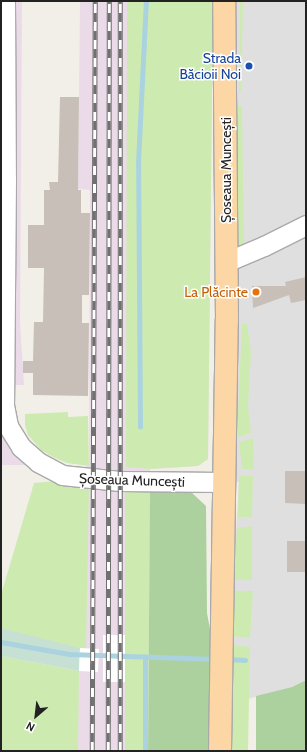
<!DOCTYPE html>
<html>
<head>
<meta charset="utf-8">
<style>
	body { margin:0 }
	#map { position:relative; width:307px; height:752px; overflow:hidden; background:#f2efe9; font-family:Cabin,sans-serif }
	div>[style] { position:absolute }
	.residential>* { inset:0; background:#e0dfdf }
	.industrial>* { inset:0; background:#ebdbe8 }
	.grass>* { inset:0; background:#cdebb0 }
	.forest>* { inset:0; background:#add19e }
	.wetland>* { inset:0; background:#c6e0d4 }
	.pier>* { inset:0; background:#fff }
	.stream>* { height:4.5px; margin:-2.25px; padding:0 2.25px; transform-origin:2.25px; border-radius:2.25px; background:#aad3df }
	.building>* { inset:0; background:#c7bfb8 }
	.roads { filter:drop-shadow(1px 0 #a9a9a9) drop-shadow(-1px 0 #a9a9a9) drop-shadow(0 1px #a9a9a9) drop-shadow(0 -1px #a9a9a9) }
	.minor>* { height:19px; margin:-9.5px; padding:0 9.5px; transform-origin:9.5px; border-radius:9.5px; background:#fff }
	.major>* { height:22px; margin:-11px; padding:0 11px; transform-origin:11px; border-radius:11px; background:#fcd6a4 }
	.rail>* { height:4.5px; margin-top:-2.25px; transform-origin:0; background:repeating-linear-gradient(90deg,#fff 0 9px,#707070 0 18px); box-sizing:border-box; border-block:1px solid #707070 }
	.dots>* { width:11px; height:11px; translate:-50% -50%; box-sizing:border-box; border:2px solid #fff; border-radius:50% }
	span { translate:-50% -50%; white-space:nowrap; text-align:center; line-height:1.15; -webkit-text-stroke:3px #fff; paint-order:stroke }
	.transit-label { font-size:14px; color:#164399 }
	.right { translate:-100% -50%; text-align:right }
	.street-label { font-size:14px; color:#222 }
	.food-label { font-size:14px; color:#c56008 }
	.frame { position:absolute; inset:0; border:2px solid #222; pointer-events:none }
	.north { position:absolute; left:16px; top:696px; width:40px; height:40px; -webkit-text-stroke:3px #fff; paint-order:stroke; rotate:208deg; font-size:11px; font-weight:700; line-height:16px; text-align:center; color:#222 }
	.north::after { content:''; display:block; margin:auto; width:14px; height:18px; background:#222; clip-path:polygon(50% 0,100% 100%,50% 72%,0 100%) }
</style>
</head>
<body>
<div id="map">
	<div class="residential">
		<div style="clip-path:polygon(226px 1px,306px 1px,306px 680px,292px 687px,248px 699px,231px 708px,230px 636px,239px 482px,223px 482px)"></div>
	</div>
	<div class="industrial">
		<div style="clip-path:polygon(1px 1px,22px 1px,20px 322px,24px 385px,1px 385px)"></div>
		<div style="clip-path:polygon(80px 1px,213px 1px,208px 459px,198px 466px,150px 469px,148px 751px,56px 751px,79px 671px,80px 649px,56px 644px,56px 468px,89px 466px,90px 190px,78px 189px)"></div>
		<div style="clip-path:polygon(1px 415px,30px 465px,1px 465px)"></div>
	</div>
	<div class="grass">
		<div style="clip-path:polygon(127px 1px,213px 1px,208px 459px,198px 466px,150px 469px,126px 467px)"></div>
		<div style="clip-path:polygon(240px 1px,243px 1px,241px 92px,239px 92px)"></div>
		<div style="clip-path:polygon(238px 106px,242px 106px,244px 247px,237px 250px)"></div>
		<div style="clip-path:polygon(242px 324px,247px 324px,251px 352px,248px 406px,251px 433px,237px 437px)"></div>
		<div style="clip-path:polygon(68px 412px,68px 417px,88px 416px,89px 466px,67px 463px,53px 457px,41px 450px,28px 435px,25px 425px,25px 414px)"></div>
		<div style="clip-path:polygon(253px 438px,254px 470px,242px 469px,239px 442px)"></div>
		<div style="clip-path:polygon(239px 476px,253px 476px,252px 517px,238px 517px)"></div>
		<div style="clip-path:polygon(56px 481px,89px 489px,86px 649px,56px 644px,1px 628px,1px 595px,34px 483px)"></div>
		<div style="clip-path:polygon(125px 490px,150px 492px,148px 751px,125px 751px)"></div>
		<div style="clip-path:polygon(252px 526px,252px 580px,234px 580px,237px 528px)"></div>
		<div style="clip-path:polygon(233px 591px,253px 591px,250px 638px,230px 636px)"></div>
		<div style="clip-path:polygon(230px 645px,250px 647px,248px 751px,231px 751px)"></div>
		<div style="clip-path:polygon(1px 656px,79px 671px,78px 751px,1px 751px)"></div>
	</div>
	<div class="forest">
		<div style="clip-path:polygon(150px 492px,191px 492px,206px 506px,207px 613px,212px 640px,211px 751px,148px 751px)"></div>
		<div style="clip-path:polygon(306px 680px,306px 751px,256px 751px,256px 696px,292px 687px)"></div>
	</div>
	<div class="wetland">
		<div style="clip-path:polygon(1px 628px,80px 648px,79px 671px,1px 656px)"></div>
	</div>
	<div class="pier">
		<div style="clip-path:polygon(103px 635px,125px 635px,125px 682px,103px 682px)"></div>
		<div style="clip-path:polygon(80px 648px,99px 649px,98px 672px,79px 671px)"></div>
	</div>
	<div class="stream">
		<div style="left:140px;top:427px;width:264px;rotate:-90.4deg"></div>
		<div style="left:138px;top:163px;width:162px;rotate:-87.2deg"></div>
		<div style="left:1px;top:642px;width:69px;rotate:10deg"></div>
		<div style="left:69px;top:654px;width:146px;rotate:2deg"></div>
		<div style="left:227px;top:659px;width:18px;rotate:3deg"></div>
		<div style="left:145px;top:751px;width:94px;rotate:-90deg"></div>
	</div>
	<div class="building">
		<div style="clip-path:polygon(60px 97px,79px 97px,78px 190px,81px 190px,81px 213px,90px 213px,89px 295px,82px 295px,82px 323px,89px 323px,88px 396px,33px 395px,33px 373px,23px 373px,23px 361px,33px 361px,34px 322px,43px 322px,44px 268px,28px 268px,28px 225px,44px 225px,44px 190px,50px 190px,49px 182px,58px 182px)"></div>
		<div style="clip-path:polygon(306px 277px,306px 300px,291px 303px,289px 295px,253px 308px,252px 286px,286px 286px,285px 282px)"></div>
		<div style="clip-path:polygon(285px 471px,306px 471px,306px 504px,285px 503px)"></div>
		<div style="clip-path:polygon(287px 541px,306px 541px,306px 572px,287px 572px)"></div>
	</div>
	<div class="roads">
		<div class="minor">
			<div style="left:5px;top:1px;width:178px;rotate:89.7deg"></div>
			<div style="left:6px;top:179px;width:226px;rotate:90.5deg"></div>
			<div style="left:4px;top:405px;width:21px;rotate:79deg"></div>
			<div style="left:8px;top:426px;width:25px;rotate:58deg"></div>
			<div style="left:21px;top:447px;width:23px;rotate:41deg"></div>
			<div style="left:38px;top:462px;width:27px;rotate:28deg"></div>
			<div style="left:62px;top:475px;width:58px;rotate:5.9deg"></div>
			<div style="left:120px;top:481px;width:103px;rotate:0.6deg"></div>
			<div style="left:226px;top:262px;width:41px;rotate:-22.8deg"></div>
			<div style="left:264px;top:246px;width:47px;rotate:-26.6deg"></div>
		</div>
		<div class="major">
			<div style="left:220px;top:751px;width:431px;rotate:-89.1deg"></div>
			<div style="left:227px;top:320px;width:319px;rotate:-90.5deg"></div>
		</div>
	</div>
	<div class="rail">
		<div style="left:92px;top:751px;width:750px;rotate:-89.77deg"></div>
		<div style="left:108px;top:751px;width:750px;rotate:-89.92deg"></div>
		<div style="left:120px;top:751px;width:750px;rotate:-90deg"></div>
	</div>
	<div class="dots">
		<div style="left:249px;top:66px;background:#1a4fb4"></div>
		<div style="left:256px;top:292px;background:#e8710a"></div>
	</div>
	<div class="transit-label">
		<span class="right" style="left:241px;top:66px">Strada<br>Băcioii Noi</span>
	</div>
	<div class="street-label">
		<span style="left:226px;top:170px;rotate:-90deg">Șoseaua Muncești</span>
		<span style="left:132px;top:480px;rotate:2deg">Șoseaua Muncești</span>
	</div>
	<div class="food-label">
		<span class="right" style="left:248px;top:292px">La Plăcinte</span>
	</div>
	<div class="frame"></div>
	<div class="north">N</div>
</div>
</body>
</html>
